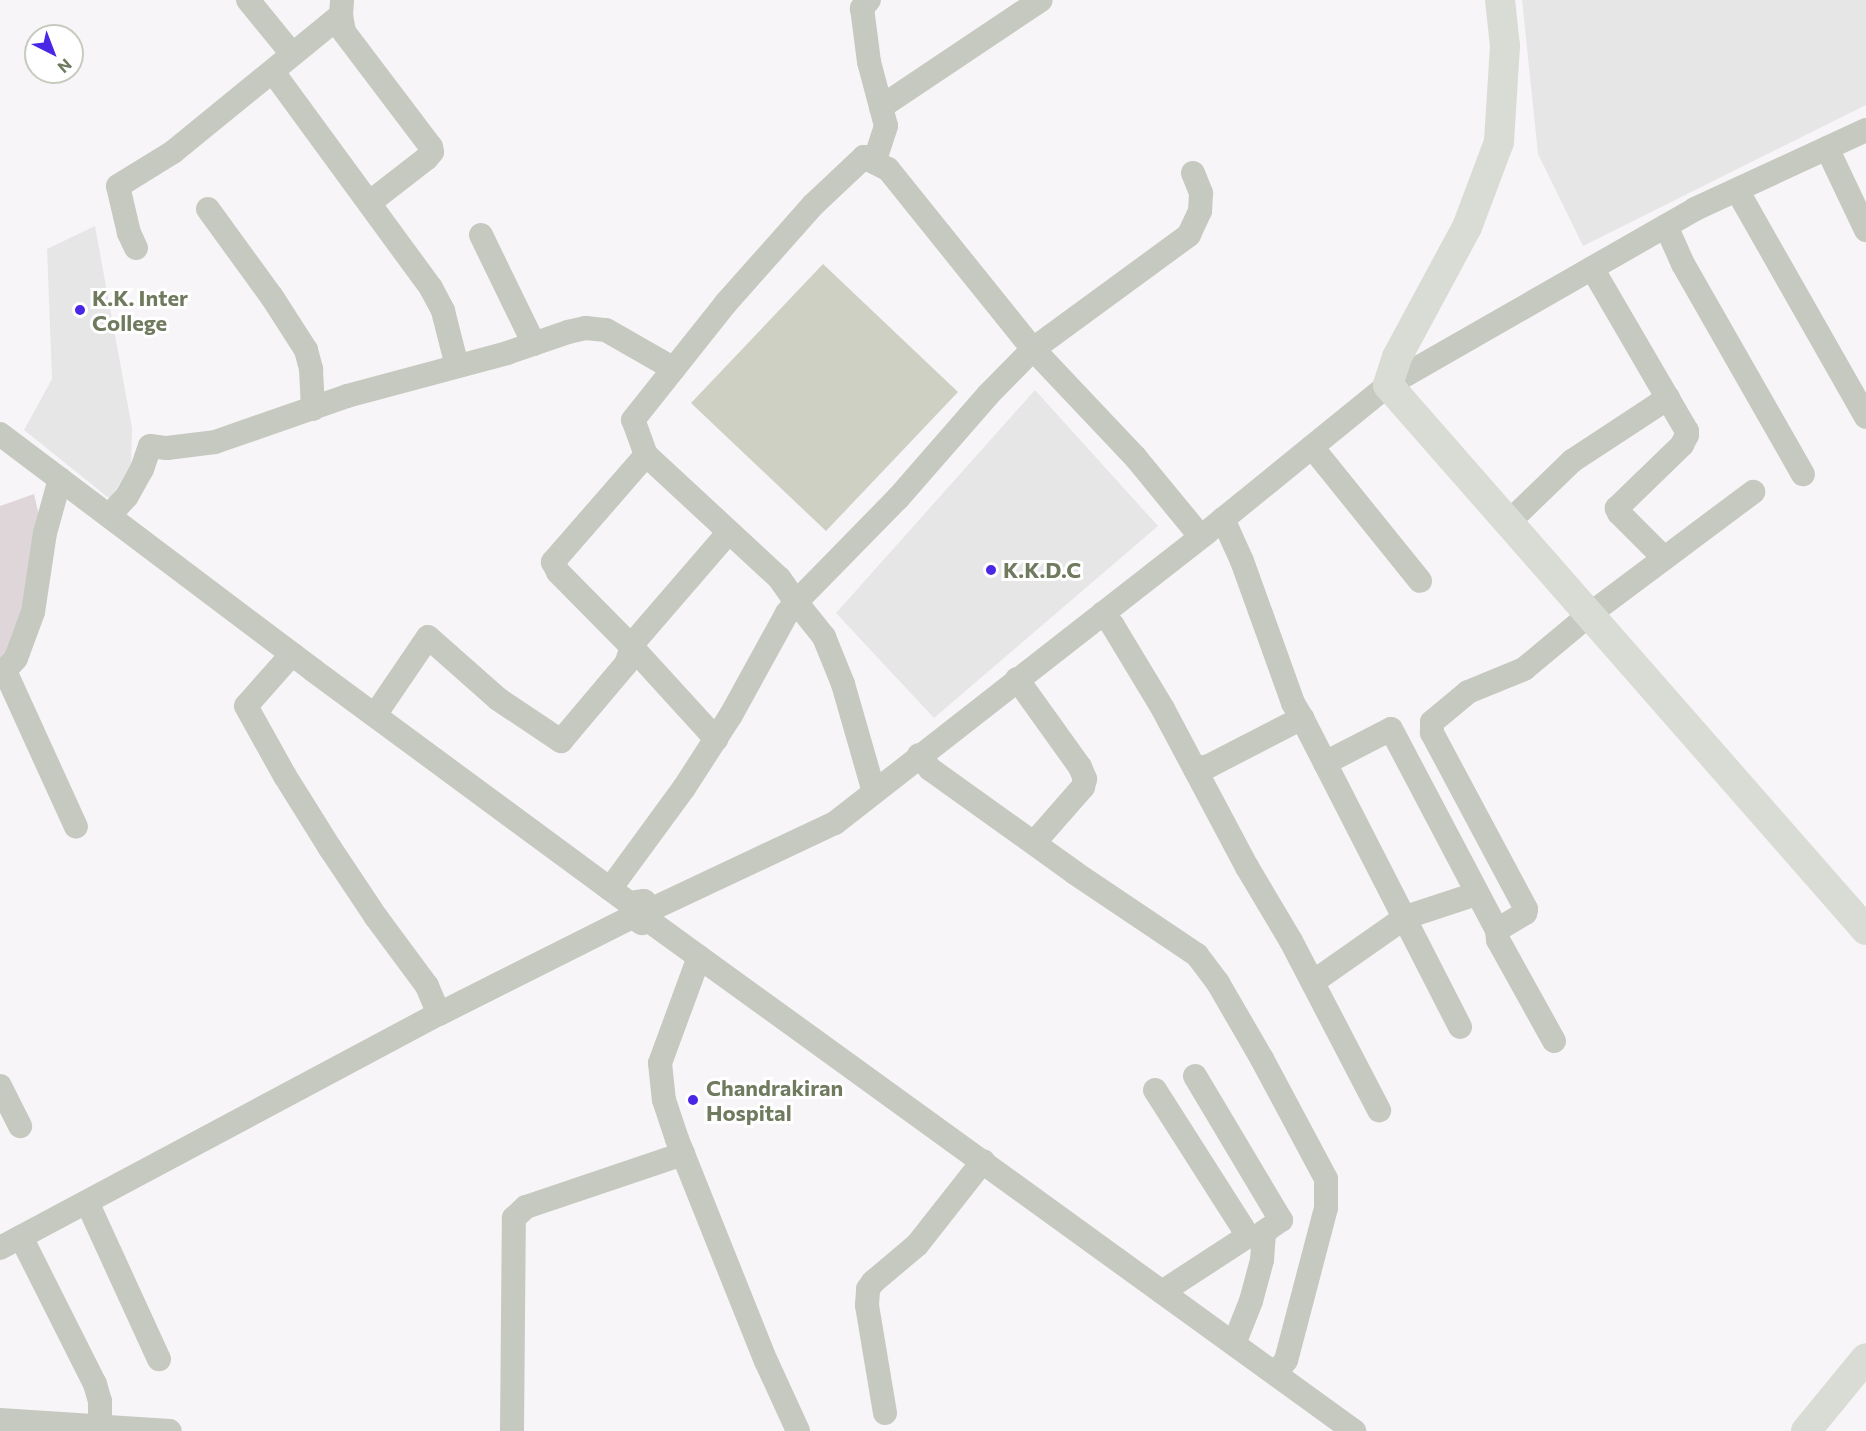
<!DOCTYPE html>
<html>
<head>
<meta charset="utf-8">
<style>
	body { margin:0 }
	#map { position:relative; width:1866px; height:1431px; overflow:hidden; background:#f8f5f8; font-family:Commissioner,sans-serif }
	div>[style] { position:absolute }
	.built>* { inset:0; background:#e7e6e6 }
	.green>* { inset:0; background:#dfd6da }
	.water>* { inset:0; background:#cdd0c2 }
	.minor>* { height:24px; margin:-12px; padding:0 12px; transform-origin:12px; border-radius:12px; background:#c5c9c0 }
	.major>* { height:30px; margin:-15px; padding:0 15px; transform-origin:15px; border-radius:15px; background:#d9dcd5 }
	.dots>* { width:16px; height:16px; translate:-50% -50%; box-sizing:border-box; border:3px solid #fff; border-radius:50% }
	span { translate:-50% -50%; white-space:nowrap; text-align:center; line-height:1.15; -webkit-text-stroke:6px #fff; paint-order:stroke }
	.poi-label { font-size:22px; color:#707a5e; font-weight:700 }
	.left { translate:0 -50%; text-align:left }
	.north { position:absolute; left:24px; top:24px; width:60px; height:60px; box-sizing:border-box; background:#fff; border:2px solid #c6cabf; border-radius:50%; rotate:138deg; font-size:16px; font-weight:700; line-height:24px; text-align:center; color:#707a5e }
	.north::after { content:''; display:block; margin:auto; width:21px; height:27px; background:#4a27e6; clip-path:polygon(50% 0,100% 100%,50% 72%,0 100%) }
</style>
</head>
<body>
<div id="map">
	<div class="built">
		<div style="clip-path:polygon(1522px 0,1866px 0,1866px 105px,1583px 246px,1538px 154px)"></div>
		<div style="clip-path:polygon(95px 226px,132px 428px,131px 465px,110px 499px,24px 430px,52px 379px,47px 249px)"></div>
		<div style="clip-path:polygon(1035px 390px,1158px 526px,934px 718px,836px 613px)"></div>
	</div>
	<div class="green">
		<div style="clip-path:polygon(34px 494px,40px 520px,10px 663px,0 672px,0 506px)"></div>
	</div>
	<div class="water">
		<div style="clip-path:polygon(823px 264px,958px 392px,826px 531px,691px 403px)"></div>
	</div>
	<div class="minor">
		<div style="left:248px;top:0;width:70px;rotate:50.8deg"></div>
		<div style="left:869px;top:0;width:11px;rotate:131deg"></div>
		<div style="left:862px;top:8px;width:54px;rotate:82.6deg"></div>
		<div style="left:869px;top:62px;width:66px;rotate:75.1deg"></div>
		<div style="left:886px;top:126px;width:38px;rotate:108deg"></div>
		<div style="left:342px;top:1px;width:14px;rotate:94deg"></div>
		<div style="left:341px;top:15px;width:17px;rotate:80deg"></div>
		<div style="left:344px;top:32px;width:144px;rotate:52.9deg"></div>
		<div style="left:431px;top:147px;width:5px;rotate:79deg"></div>
		<div style="left:432px;top:152px;width:8px;rotate:130deg"></div>
		<div style="left:427px;top:158px;width:73px;rotate:142.2deg"></div>
		<div style="left:273px;top:72px;width:268px;rotate:53.8deg"></div>
		<div style="left:431px;top:288px;width:26px;rotate:62deg"></div>
		<div style="left:443px;top:311px;width:57px;rotate:75.7deg"></div>
		<div style="left:881px;top:107px;width:192px;rotate:-33.8deg"></div>
		<div style="left:1827px;top:148px;width:91px;rotate:64.6deg"></div>
		<div style="left:1193px;top:173px;width:22px;rotate:68deg"></div>
		<div style="left:1201px;top:193px;width:18px;rotate:93deg"></div>
		<div style="left:1200px;top:211px;width:26px;rotate:115deg"></div>
		<div style="left:1189px;top:235px;width:193px;rotate:143.8deg"></div>
		<div style="left:1033px;top:349px;width:64px;rotate:134.4deg"></div>
		<div style="left:988px;top:395px;width:137px;rotate:131.1deg"></div>
		<div style="left:898px;top:498px;width:146px;rotate:134.4deg"></div>
		<div style="left:796px;top:602px;width:29px;rotate:-125deg"></div>
		<div style="left:779px;top:578px;width:181px;rotate:-137.2deg"></div>
		<div style="left:646px;top:455px;width:37px;rotate:-110deg"></div>
		<div style="left:633px;top:420px;width:149px;rotate:-51.5deg"></div>
		<div style="left:726px;top:303px;width:131px;rotate:-48.4deg"></div>
		<div style="left:813px;top:205px;width:70px;rotate:-43.3deg"></div>
		<div style="left:864px;top:157px;width:27px;rotate:27deg"></div>
		<div style="left:888px;top:169px;width:228px;rotate:51.2deg"></div>
		<div style="left:1031px;top:347px;width:3px;rotate:45deg"></div>
		<div style="left:1033px;top:349px;width:150px;rotate:46.6deg"></div>
		<div style="left:1136px;top:458px;width:102px;rotate:50.6deg"></div>
		<div style="left:1737px;top:190px;width:261px;rotate:60.4deg"></div>
		<div style="left:208px;top:209px;width:109px;rotate:54deg"></div>
		<div style="left:272px;top:297px;width:63px;rotate:57.3deg"></div>
		<div style="left:306px;top:350px;width:20px;rotate:75deg"></div>
		<div style="left:311px;top:369px;width:40px;rotate:87.1deg"></div>
		<div style="left:1666px;top:226px;width:42px;rotate:65.9deg"></div>
		<div style="left:1683px;top:264px;width:242px;rotate:60.3deg"></div>
		<div style="left:481px;top:235px;width:121px;rotate:64.1deg"></div>
		<div style="left:136px;top:248px;width:17px;rotate:-115deg"></div>
		<div style="left:129px;top:233px;width:48px;rotate:-103.2deg"></div>
		<div style="left:118px;top:186px;width:65px;rotate:-31.7deg"></div>
		<div style="left:173px;top:152px;width:217px;rotate:-39.2deg"></div>
		<div style="left:1592px;top:268px;width:189px;rotate:59.8deg"></div>
		<div style="left:1687px;top:431px;width:4px;rotate:90deg"></div>
		<div style="left:1687px;top:435px;width:11px;rotate:117deg"></div>
		<div style="left:1682px;top:445px;width:91px;rotate:135.9deg"></div>
		<div style="left:1617px;top:508px;width:5px;rotate:68deg"></div>
		<div style="left:1619px;top:513px;width:64px;rotate:45deg"></div>
		<div style="left:0;top:434px;width:392px;rotate:37deg"></div>
		<div style="left:313px;top:670px;width:398px;rotate:36.4deg"></div>
		<div style="left:1312px;top:447px;width:172px;rotate:51.1deg"></div>
		<div style="left:646px;top:455px;width:142px;rotate:131deg"></div>
		<div style="left:553px;top:562px;width:11px;rotate:63deg"></div>
		<div style="left:558px;top:572px;width:105px;rotate:45.4deg"></div>
		<div style="left:632px;top:647px;width:125px;rotate:47.6deg"></div>
		<div style="left:109px;top:516px;width:27px;rotate:-48deg"></div>
		<div style="left:127px;top:496px;width:31px;rotate:-61deg"></div>
		<div style="left:142px;top:469px;width:24px;rotate:-71deg"></div>
		<div style="left:150px;top:446px;width:17px;rotate:7deg"></div>
		<div style="left:167px;top:448px;width:48px;rotate:-7.1deg"></div>
		<div style="left:215px;top:442px;width:140px;rotate:-19.2deg"></div>
		<div style="left:347px;top:396px;width:166px;rotate:-15deg"></div>
		<div style="left:507px;top:353px;width:65px;rotate:-19deg"></div>
		<div style="left:568px;top:332px;width:18px;rotate:-13deg"></div>
		<div style="left:586px;top:328px;width:20px;rotate:6deg"></div>
		<div style="left:606px;top:330px;width:78px;rotate:29.8deg"></div>
		<div style="left:1223px;top:519px;width:46px;rotate:65.7deg"></div>
		<div style="left:1242px;top:561px;width:151px;rotate:70.2deg"></div>
		<div style="left:1293px;top:703px;width:17px;rotate:59deg"></div>
		<div style="left:1509px;top:522px;width:88px;rotate:-44.1deg"></div>
		<div style="left:1572px;top:461px;width:115px;rotate:-33.3deg"></div>
		<div style="left:1103px;top:613px;width:16px;rotate:52deg"></div>
		<div style="left:1113px;top:626px;width:97px;rotate:58.9deg"></div>
		<div style="left:1163px;top:709px;width:179px;rotate:62deg"></div>
		<div style="left:1247px;top:867px;width:86px;rotate:59.3deg"></div>
		<div style="left:1291px;top:941px;width:191px;rotate:62.5deg"></div>
		<div style="left:292px;top:654px;width:69px;rotate:131.5deg"></div>
		<div style="left:246px;top:706px;width:80px;rotate:60.9deg"></div>
		<div style="left:285px;top:776px;width:85px;rotate:58deg"></div>
		<div style="left:330px;top:848px;width:83px;rotate:56.3deg"></div>
		<div style="left:376px;top:917px;width:86px;rotate:53.5deg"></div>
		<div style="left:427px;top:986px;width:30px;rotate:67deg"></div>
		<div style="left:5px;top:671px;width:171px;rotate:65.5deg"></div>
		<div style="left:0;top:676px;width:24px;rotate:-48deg"></div>
		<div style="left:16px;top:658px;width:49px;rotate:-69.7deg"></div>
		<div style="left:33px;top:612px;width:80px;rotate:-81.4deg"></div>
		<div style="left:45px;top:533px;width:56px;rotate:-74.5deg"></div>
		<div style="left:1017px;top:679px;width:108px;rotate:54.4deg"></div>
		<div style="left:1080px;top:767px;width:13px;rotate:67deg"></div>
		<div style="left:1085px;top:779px;width:8px;rotate:104deg"></div>
		<div style="left:1083px;top:787px;width:74px;rotate:131.2deg"></div>
		<div style="left:375px;top:715px;width:94px;rotate:-55.8deg"></div>
		<div style="left:428px;top:637px;width:94px;rotate:41.5deg"></div>
		<div style="left:498px;top:699px;width:76px;rotate:33.7deg"></div>
		<div style="left:561px;top:741px;width:101px;rotate:-49.8deg"></div>
		<div style="left:626px;top:664px;width:23px;rotate:-70deg"></div>
		<div style="left:634px;top:642px;width:145px;rotate:-49.2deg"></div>
		<div style="left:919px;top:755px;width:18px;rotate:52deg"></div>
		<div style="left:930px;top:769px;width:178px;rotate:35.6deg"></div>
		<div style="left:1075px;top:873px;width:147px;rotate:33.9deg"></div>
		<div style="left:1197px;top:955px;width:35px;rotate:53deg"></div>
		<div style="left:1218px;top:983px;width:88px;rotate:59.9deg"></div>
		<div style="left:1262px;top:1059px;width:136px;rotate:61.9deg"></div>
		<div style="left:1326px;top:1179px;width:29px;rotate:90deg"></div>
		<div style="left:1326px;top:1208px;width:157px;rotate:104.7deg"></div>
		<div style="left:1286px;top:1360px;width:17px;rotate:126deg"></div>
		<div style="left:1325px;top:763px;width:74px;rotate:-27.3deg"></div>
		<div style="left:1391px;top:729px;width:227px;rotate:62.2deg"></div>
		<div style="left:1195px;top:769px;width:14px;rotate:-12deg"></div>
		<div style="left:1209px;top:766px;width:105px;rotate:-27.3deg"></div>
		<div style="left:1302px;top:718px;width:347px;rotate:62.9deg"></div>
		<div style="left:610px;top:889px;width:125px;rotate:-53.8deg"></div>
		<div style="left:684px;top:788px;width:87px;rotate:-57.2deg"></div>
		<div style="left:731px;top:715px;width:116px;rotate:-61.2deg"></div>
		<div style="left:787px;top:613px;width:14px;rotate:-51deg"></div>
		<div style="left:796px;top:602px;width:45px;rotate:51.3deg"></div>
		<div style="left:824px;top:637px;width:51px;rotate:68deg"></div>
		<div style="left:843px;top:684px;width:112px;rotate:74deg"></div>
		<div style="left:652px;top:909px;width:11px;rotate:-135deg"></div>
		<div style="left:644px;top:901px;width:7px;rotate:172deg"></div>
		<div style="left:637px;top:902px;width:11px;rotate:124deg"></div>
		<div style="left:631px;top:911px;width:6px;rotate:81deg"></div>
		<div style="left:632px;top:917px;width:12px;rotate:31deg"></div>
		<div style="left:642px;top:923px;width:7px;rotate:-27deg"></div>
		<div style="left:648px;top:920px;width:12px;rotate:-70deg"></div>
		<div style="left:652px;top:909px;width:202px;rotate:-25.2deg"></div>
		<div style="left:835px;top:823px;width:471px;rotate:-38deg"></div>
		<div style="left:1206px;top:533px;width:235px;rotate:-39.1deg"></div>
		<div style="left:1388px;top:385px;width:354px;rotate:-29.8deg"></div>
		<div style="left:1695px;top:209px;width:188px;rotate:-24.8deg"></div>
		<div style="left:648px;top:920px;width:872px;rotate:35.9deg"></div>
		<div style="left:699px;top:957px;width:113px;rotate:110.2deg"></div>
		<div style="left:660px;top:1063px;width:37px;rotate:84deg"></div>
		<div style="left:664px;top:1100px;width:41px;rotate:71.6deg"></div>
		<div style="left:677px;top:1139px;width:239px;rotate:68.2deg"></div>
		<div style="left:766px;top:1361px;width:77px;rotate:65.4deg"></div>
		<div style="left:1313px;top:982px;width:113px;rotate:-35deg"></div>
		<div style="left:1406px;top:917px;width:64px;rotate:-18.2deg"></div>
		<div style="left:1554px;top:1041px;width:115px;rotate:-119deg"></div>
		<div style="left:1498px;top:940px;width:10px;rotate:-96deg"></div>
		<div style="left:1497px;top:930px;width:33px;rotate:-31deg"></div>
		<div style="left:1525px;top:913px;width:4px;rotate:-76deg"></div>
		<div style="left:1526px;top:909px;width:200px;rotate:-118.1deg"></div>
		<div style="left:1432px;top:733px;width:11px;rotate:-90deg"></div>
		<div style="left:1432px;top:722px;width:47px;rotate:-39.8deg"></div>
		<div style="left:1468px;top:692px;width:61px;rotate:-22.3deg"></div>
		<div style="left:1524px;top:669px;width:86px;rotate:-39.8deg"></div>
		<div style="left:1590px;top:614px;width:204px;rotate:-36.8deg"></div>
		<div style="left:1195px;top:1076px;width:168px;rotate:59.2deg"></div>
		<div style="left:1281px;top:1220px;width:21px;rotate:145deg"></div>
		<div style="left:1264px;top:1232px;width:28px;rotate:94deg"></div>
		<div style="left:1262px;top:1260px;width:42px;rotate:105deg"></div>
		<div style="left:1251px;top:1301px;width:46px;rotate:111.6deg"></div>
		<div style="left:0;top:1086px;width:45px;rotate:63.4deg"></div>
		<div style="left:1155px;top:1090px;width:173px;rotate:57.5deg"></div>
		<div style="left:1248px;top:1236px;width:9px;rotate:6deg"></div>
		<div style="left:1257px;top:1237px;width:11px;rotate:-34deg"></div>
		<div style="left:87px;top:1202px;width:173px;rotate:65.4deg"></div>
		<div style="left:21px;top:1237px;width:165px;rotate:63.3deg"></div>
		<div style="left:95px;top:1384px;width:18px;rotate:74deg"></div>
		<div style="left:100px;top:1401px;width:25px;rotate:90deg"></div>
		<div style="left:0;top:1248px;width:497px;rotate:-28.1deg"></div>
		<div style="left:439px;top:1014px;width:216px;rotate:-26.7deg"></div>
		<div style="left:1162px;top:1292px;width:103px;rotate:-33.1deg"></div>
		<div style="left:885px;top:1413px;width:109px;rotate:-99.5deg"></div>
		<div style="left:867px;top:1305px;width:16px;rotate:-86deg"></div>
		<div style="left:868px;top:1289px;width:9px;rotate:-54deg"></div>
		<div style="left:873px;top:1282px;width:57px;rotate:-40.1deg"></div>
		<div style="left:917px;top:1245px;width:107px;rotate:-51.8deg"></div>
		<div style="left:0;top:1420px;width:170px;rotate:3.7deg"></div>
		<div style="left:512px;top:1431px;width:213px;rotate:-89.5deg"></div>
		<div style="left:514px;top:1218px;width:16px;rotate:-43deg"></div>
		<div style="left:526px;top:1207px;width:166px;rotate:-18.7deg"></div>
	</div>
	<div class="major">
		<div style="left:1500px;top:0;width:46px;rotate:83.8deg"></div>
		<div style="left:1505px;top:46px;width:96px;rotate:93.6deg"></div>
		<div style="left:1499px;top:142px;width:91px;rotate:110.6deg"></div>
		<div style="left:1467px;top:227px;width:148px;rotate:118.3deg"></div>
		<div style="left:1397px;top:357px;width:29px;rotate:108deg"></div>
		<div style="left:1388px;top:385px;width:725px;rotate:48.75deg"></div>
		<div style="left:1806px;top:1431px;width:94px;rotate:-50.6deg"></div>
	</div>
	<div class="dots">
		<div style="left:80px;top:310px;background:#4a27e6"></div>
		<div style="left:991px;top:570px;background:#4a27e6"></div>
		<div style="left:693px;top:1100px;background:#4a27e6"></div>
	</div>
	<div class="poi-label">
		<span class="left" style="left:92px;top:310px">K.K. Inter<br>College</span>
		<span class="left" style="left:1003px;top:570px">K.K.D.C</span>
		<span class="left" style="left:706px;top:1100px">Chandrakiran<br>Hospital</span>
	</div>
	<div class="north">N</div>
</div>
</body>
</html>
